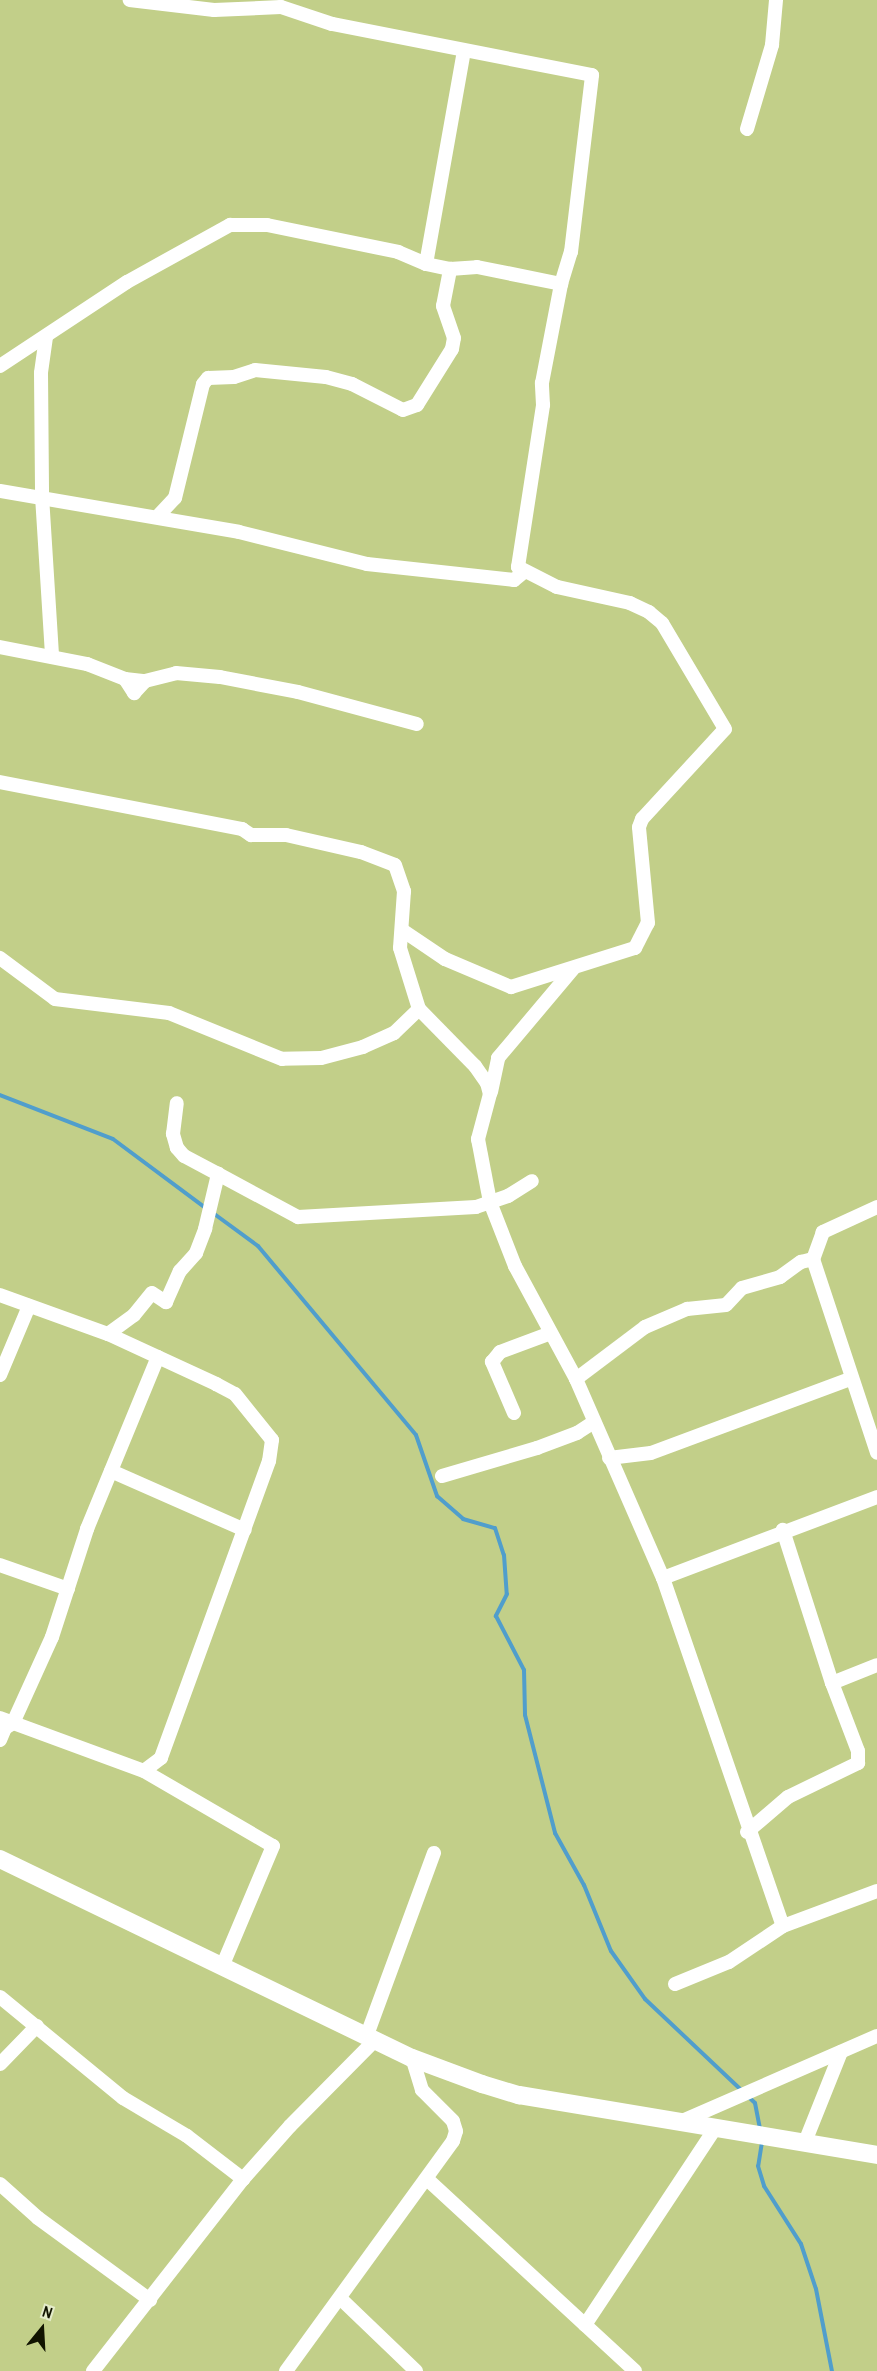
<!DOCTYPE html>
<html>
<head>
<meta charset="utf-8">
<style>
	body { margin:0 }
	#map { position:relative; width:877px; height:2371px; overflow:hidden; background:#c2cf89; font-family:"Archivo Narrow",sans-serif }
	div>[style] { position:absolute }
	.stream>* { height:4px; margin:-2px; padding:0 2px; transform-origin:2px; border-radius:2px; background:#509ecc }
	.street>* { height:14px; margin:-7px; padding:0 7px; transform-origin:7px; border-radius:7px; background:#fff }
	.secondary>* { height:18px; margin:-9px; padding:0 9px; transform-origin:9px; border-radius:9px; background:#fff }
	span { translate:-50% -50%; white-space:nowrap; text-align:center; line-height:1.15; -webkit-text-stroke:6px #e4ecc9; paint-order:stroke }
	.north { position:absolute; left:12px; top:2299px; width:60px; height:60px; -webkit-text-stroke:4px #e4ecc9; paint-order:stroke; rotate:18deg; font-size:16px; font-weight:700; line-height:24px; text-align:center; color:#111400 }
	.north::after { content:''; display:block; margin:auto; width:21px; height:27px; background:#111400; clip-path:polygon(50% 0,100% 100%,50% 72%,0 100%) }
</style>
</head>
<body>
<div id="map">
	<div class="stream">
		<div style="left:0;top:1095px;width:121px;rotate:21.3deg"></div>
		<div style="left:113px;top:1139px;width:117px;rotate:36.7deg"></div>
		<div style="left:213px;top:1213px;width:56px;rotate:36.3deg"></div>
		<div style="left:258px;top:1246px;width:246px;rotate:50.1deg"></div>
		<div style="left:416px;top:1435px;width:65px;rotate:71deg"></div>
		<div style="left:437px;top:1496px;width:35px;rotate:41deg"></div>
		<div style="left:463px;top:1519px;width:33px;rotate:16deg"></div>
		<div style="left:495px;top:1528px;width:28px;rotate:72deg"></div>
		<div style="left:504px;top:1555px;width:39px;rotate:86deg"></div>
		<div style="left:507px;top:1594px;width:25px;rotate:117deg"></div>
		<div style="left:496px;top:1616px;width:61px;rotate:62.6deg"></div>
		<div style="left:524px;top:1670px;width:45px;rotate:88.7deg"></div>
		<div style="left:525px;top:1715px;width:122px;rotate:75.7deg"></div>
		<div style="left:555px;top:1833px;width:60px;rotate:60.9deg"></div>
		<div style="left:584px;top:1885px;width:71px;rotate:67.8deg"></div>
		<div style="left:611px;top:1951px;width:59px;rotate:54.7deg"></div>
		<div style="left:645px;top:1999px;width:151px;rotate:43.4deg"></div>
		<div style="left:755px;top:2103px;width:26px;rotate:79deg"></div>
		<div style="left:762px;top:2142px;width:24px;rotate:99deg"></div>
		<div style="left:758px;top:2166px;width:21px;rotate:73deg"></div>
		<div style="left:764px;top:2186px;width:69px;rotate:57.5deg"></div>
		<div style="left:801px;top:2244px;width:47px;rotate:71.6deg"></div>
		<div style="left:816px;top:2289px;width:84px;rotate:79deg"></div>
	</div>
	<div class="street">
		<div style="left:747px;top:129px;width:88px;rotate:-73.4deg"></div>
		<div style="left:772px;top:45px;width:45px;rotate:-84.9deg"></div>
		<div style="left:426px;top:264px;width:217px;rotate:-79.9deg"></div>
		<div style="left:46px;top:337px;width:36px;rotate:98deg"></div>
		<div style="left:41px;top:373px;width:123px;rotate:89.5deg"></div>
		<div style="left:42px;top:496px;width:161px;rotate:86.4deg"></div>
		<div style="left:0;top:366px;width:152px;rotate:-33.5deg"></div>
		<div style="left:127px;top:282px;width:118px;rotate:-29deg"></div>
		<div style="left:230px;top:225px;width:37px"></div>
		<div style="left:267px;top:225px;width:134px;rotate:11.6deg"></div>
		<div style="left:398px;top:252px;width:30px;rotate:23deg"></div>
		<div style="left:426px;top:264px;width:25px;rotate:12deg"></div>
		<div style="left:450px;top:269px;width:27px;rotate:-4deg"></div>
		<div style="left:477px;top:267px;width:86px;rotate:11.4deg"></div>
		<div style="left:561px;top:284px;width:34px;rotate:-73deg"></div>
		<div style="left:571px;top:252px;width:178px;rotate:-83.2deg"></div>
		<div style="left:592px;top:75px;width:265px;rotate:-168.9deg"></div>
		<div style="left:332px;top:24px;width:54px;rotate:-161.6deg"></div>
		<div style="left:281px;top:7px;width:67px;rotate:177.4deg"></div>
		<div style="left:214px;top:10px;width:85px;rotate:-173.2deg"></div>
		<div style="left:0;top:491px;width:242px;rotate:9.7deg"></div>
		<div style="left:239px;top:532px;width:132px;rotate:14deg"></div>
		<div style="left:367px;top:564px;width:148px;rotate:6.2deg"></div>
		<div style="left:514px;top:580px;width:13px;rotate:-39deg"></div>
		<div style="left:158px;top:516px;width:25px;rotate:-47deg"></div>
		<div style="left:175px;top:498px;width:117px;rotate:-76.2deg"></div>
		<div style="left:203px;top:384px;width:8px;rotate:-50deg"></div>
		<div style="left:208px;top:378px;width:26px;rotate:-2deg"></div>
		<div style="left:234px;top:377px;width:22px;rotate:-18deg"></div>
		<div style="left:255px;top:370px;width:71px;rotate:5.6deg"></div>
		<div style="left:326px;top:377px;width:27px;rotate:15deg"></div>
		<div style="left:352px;top:384px;width:57px;rotate:27deg"></div>
		<div style="left:403px;top:410px;width:15px;rotate:-20deg"></div>
		<div style="left:417px;top:405px;width:66px;rotate:-58deg"></div>
		<div style="left:452px;top:349px;width:11px;rotate:-80deg"></div>
		<div style="left:454px;top:338px;width:34px;rotate:-109deg"></div>
		<div style="left:443px;top:306px;width:38px;rotate:-79deg"></div>
		<div style="left:0;top:647px;width:89px;rotate:11.1deg"></div>
		<div style="left:87px;top:664px;width:41px;rotate:21.5deg"></div>
		<div style="left:125px;top:679px;width:20px;rotate:6deg"></div>
		<div style="left:145px;top:681px;width:32px;rotate:-14deg"></div>
		<div style="left:176px;top:673px;width:44px;rotate:5.2deg"></div>
		<div style="left:220px;top:677px;width:79px;rotate:10.9deg"></div>
		<div style="left:298px;top:692px;width:123px;rotate:15.1deg"></div>
		<div style="left:125px;top:679px;width:17px;rotate:57deg"></div>
		<div style="left:134px;top:693px;width:16px;rotate:-47deg"></div>
		<div style="left:0;top:782px;width:247px;rotate:11deg"></div>
		<div style="left:242px;top:829px;width:11px;rotate:34deg"></div>
		<div style="left:251px;top:835px;width:35px"></div>
		<div style="left:286px;top:835px;width:77px;rotate:12.8deg"></div>
		<div style="left:361px;top:852px;width:36px;rotate:21deg"></div>
		<div style="left:395px;top:865px;width:28px;rotate:71deg"></div>
		<div style="left:404px;top:891px;width:57px;rotate:94deg"></div>
		<div style="left:400px;top:948px;width:64px;rotate:72.7deg"></div>
		<div style="left:419px;top:1009px;width:35px;rotate:136deg"></div>
		<div style="left:394px;top:1033px;width:34px;rotate:156deg"></div>
		<div style="left:363px;top:1047px;width:43px;rotate:165.3deg"></div>
		<div style="left:321px;top:1058px;width:39px;rotate:179deg"></div>
		<div style="left:282px;top:1059px;width:122px;rotate:-157.8deg"></div>
		<div style="left:169px;top:1013px;width:115px;rotate:-173deg"></div>
		<div style="left:55px;top:999px;width:69px;rotate:-143.3deg"></div>
		<div style="left:402px;top:930px;width:52px;rotate:34deg"></div>
		<div style="left:445px;top:959px;width:72px;rotate:23deg"></div>
		<div style="left:511px;top:987px;width:130px;rotate:-17.5deg"></div>
		<div style="left:635px;top:948px;width:28px;rotate:-63deg"></div>
		<div style="left:648px;top:923px;width:96px;rotate:-95.4deg"></div>
		<div style="left:639px;top:827px;width:9px;rotate:-69deg"></div>
		<div style="left:642px;top:819px;width:122px;rotate:-47.3deg"></div>
		<div style="left:725px;top:729px;width:123px;rotate:-120.7deg"></div>
		<div style="left:662px;top:623px;width:17px;rotate:-140deg"></div>
		<div style="left:649px;top:612px;width:21px;rotate:-155deg"></div>
		<div style="left:630px;top:603px;width:75px;rotate:-167.6deg"></div>
		<div style="left:557px;top:587px;width:44px;rotate:-152.9deg"></div>
		<div style="left:518px;top:567px;width:164px;rotate:-81.2deg"></div>
		<div style="left:543px;top:405px;width:22px;rotate:-93deg"></div>
		<div style="left:542px;top:383px;width:101px;rotate:-79.1deg"></div>
		<div style="left:419px;top:1009px;width:80px;rotate:45.5deg"></div>
		<div style="left:475px;top:1066px;width:21px;rotate:55deg"></div>
		<div style="left:487px;top:1083px;width:11px;rotate:75deg"></div>
		<div style="left:490px;top:1094px;width:47px;rotate:104.9deg"></div>
		<div style="left:478px;top:1139px;width:64px;rotate:79.2deg"></div>
		<div style="left:490px;top:1202px;width:69px;rotate:68.7deg"></div>
		<div style="left:515px;top:1266px;width:128px;rotate:61.6deg"></div>
		<div style="left:576px;top:1379px;width:217px;rotate:66.4deg"></div>
		<div style="left:663px;top:1578px;width:368px;rotate:71deg"></div>
		<div style="left:491px;top:1092px;width:35px;rotate:-78deg"></div>
		<div style="left:498px;top:1058px;width:116px;rotate:-49.9deg"></div>
		<div style="left:218px;top:1174px;width:91px;rotate:28.3deg"></div>
		<div style="left:298px;top:1217px;width:178px;rotate:-3.2deg"></div>
		<div style="left:476px;top:1207px;width:34px;rotate:-19deg"></div>
		<div style="left:508px;top:1196px;width:28px;rotate:-32deg"></div>
		<div style="left:877px;top:1207px;width:60px;rotate:155.2deg"></div>
		<div style="left:823px;top:1232px;width:29px;rotate:110deg"></div>
		<div style="left:813px;top:1259px;width:204px;rotate:71.7deg"></div>
		<div style="left:0;top:1295px;width:115px;rotate:19.9deg"></div>
		<div style="left:108px;top:1334px;width:119px;rotate:24.8deg"></div>
		<div style="left:216px;top:1384px;width:21px;rotate:28deg"></div>
		<div style="left:235px;top:1394px;width:59px;rotate:51.2deg"></div>
		<div style="left:272px;top:1440px;width:21px;rotate:98deg"></div>
		<div style="left:269px;top:1461px;width:316px;rotate:110deg"></div>
		<div style="left:161px;top:1758px;width:21px;rotate:143deg"></div>
		<div style="left:108px;top:1334px;width:32px;rotate:-36deg"></div>
		<div style="left:134px;top:1315px;width:28px;rotate:-51deg"></div>
		<div style="left:152px;top:1293px;width:17px;rotate:33deg"></div>
		<div style="left:166px;top:1302px;width:34px;rotate:-66deg"></div>
		<div style="left:180px;top:1271px;width:24px;rotate:-48deg"></div>
		<div style="left:196px;top:1253px;width:26px;rotate:-69deg"></div>
		<div style="left:205px;top:1229px;width:57px;rotate:-76.7deg"></div>
		<div style="left:218px;top:1174px;width:38px;rotate:-152deg"></div>
		<div style="left:184px;top:1156px;width:11px;rotate:-131deg"></div>
		<div style="left:177px;top:1148px;width:15px;rotate:-106deg"></div>
		<div style="left:173px;top:1134px;width:31px;rotate:-83deg"></div>
		<div style="left:0;top:1375px;width:75px;rotate:-67.2deg"></div>
		<div style="left:576px;top:1379px;width:86px;rotate:-37deg"></div>
		<div style="left:645px;top:1327px;width:46px;rotate:-23.2deg"></div>
		<div style="left:687px;top:1309px;width:39px;rotate:-6deg"></div>
		<div style="left:726px;top:1305px;width:23px;rotate:-47deg"></div>
		<div style="left:742px;top:1288px;width:40px;rotate:-16deg"></div>
		<div style="left:780px;top:1277px;width:26px;rotate:-36deg"></div>
		<div style="left:801px;top:1262px;width:12px;rotate:-14deg"></div>
		<div style="left:514px;top:1413px;width:56px;rotate:-113.3deg"></div>
		<div style="left:492px;top:1362px;width:13px;rotate:-51deg"></div>
		<div style="left:500px;top:1352px;width:54px;rotate:-20.4deg"></div>
		<div style="left:609px;top:1458px;width:42px;rotate:-6.8deg"></div>
		<div style="left:651px;top:1453px;width:212px;rotate:-20.4deg"></div>
		<div style="left:111px;top:1471px;width:146px;rotate:23.8deg"></div>
		<div style="left:442px;top:1476px;width:99px;rotate:-16.4deg"></div>
		<div style="left:537px;top:1448px;width:43px;rotate:-20.6deg"></div>
		<div style="left:577px;top:1433px;width:20px;rotate:-33deg"></div>
		<div style="left:0;top:1565px;width:72px;rotate:19.4deg"></div>
		<div style="left:663px;top:1578px;width:229px;rotate:-20.7deg"></div>
		<div style="left:832px;top:1683px;width:48px;rotate:-21.8deg"></div>
		<div style="left:0;top:1718px;width:153px;rotate:20.2deg"></div>
		<div style="left:144px;top:1771px;width:149px;rotate:30.2deg"></div>
		<div style="left:273px;top:1846px;width:131px;rotate:112.9deg"></div>
		<div style="left:0;top:1740px;width:13px;rotate:-67deg"></div>
		<div style="left:5px;top:1728px;width:9px;rotate:-32deg"></div>
		<div style="left:13px;top:1723px;width:94px;rotate:-65.6deg"></div>
		<div style="left:52px;top:1637px;width:114px;rotate:-72deg"></div>
		<div style="left:87px;top:1529px;width:186px;rotate:-67.6deg"></div>
		<div style="left:747px;top:1832px;width:54px;rotate:-40.5deg"></div>
		<div style="left:788px;top:1797px;width:78px;rotate:-25.9deg"></div>
		<div style="left:858px;top:1763px;width:12px;rotate:-90deg"></div>
		<div style="left:858px;top:1751px;width:73px;rotate:-110.9deg"></div>
		<div style="left:832px;top:1683px;width:161px;rotate:-107.8deg"></div>
		<div style="left:675px;top:1984px;width:58px;rotate:-22.2deg"></div>
		<div style="left:729px;top:1962px;width:65px;rotate:-33.7deg"></div>
		<div style="left:783px;top:1926px;width:100px;rotate:-20.4deg"></div>
		<div style="left:0;top:1997px;width:159px;rotate:39.4deg"></div>
		<div style="left:123px;top:2098px;width:74px;rotate:30.7deg"></div>
		<div style="left:187px;top:2136px;width:71px;rotate:37.5deg"></div>
		<div style="left:367px;top:2035px;width:194px;rotate:-69.8deg"></div>
		<div style="left:0;top:2064px;width:53px;rotate:-45.8deg"></div>
		<div style="left:680px;top:2122px;width:215px;rotate:-23.6deg"></div>
		<div style="left:805px;top:2142px;width:97px;rotate:-68.2deg"></div>
		<div style="left:427px;top:2179px;width:283px;rotate:42.7deg"></div>
		<div style="left:0;top:2184px;width:51px;rotate:41.8deg"></div>
		<div style="left:38px;top:2218px;width:139px;rotate:36.2deg"></div>
		<div style="left:341px;top:2299px;width:104px;rotate:43.8deg"></div>
		<div style="left:585px;top:2325px;width:237px;rotate:-56.5deg"></div>
		<div style="left:93px;top:2371px;width:244px;rotate:-52deg"></div>
		<div style="left:243px;top:2179px;width:71px;rotate:-48.4deg"></div>
		<div style="left:290px;top:2126px;width:121px;rotate:-45.3deg"></div>
		<div style="left:286px;top:2371px;width:284px;rotate:-54deg"></div>
		<div style="left:453px;top:2141px;width:10px;rotate:-73deg"></div>
		<div style="left:456px;top:2131px;width:10px;rotate:-107deg"></div>
		<div style="left:453px;top:2121px;width:44px;rotate:-135deg"></div>
		<div style="left:422px;top:2090px;width:34px;rotate:-107deg"></div>
	</div>
	<div class="secondary">
		<div style="left:0;top:1859px;width:458px;rotate:25.8deg"></div>
		<div style="left:412px;top:2058px;width:75px;rotate:20.4deg"></div>
		<div style="left:482px;top:2084px;width:39px;rotate:17deg"></div>
		<div style="left:519px;top:2095px;width:363px;rotate:9.5deg"></div>
	</div>
	<div class="north">N</div>
</div>
</body>
</html>
